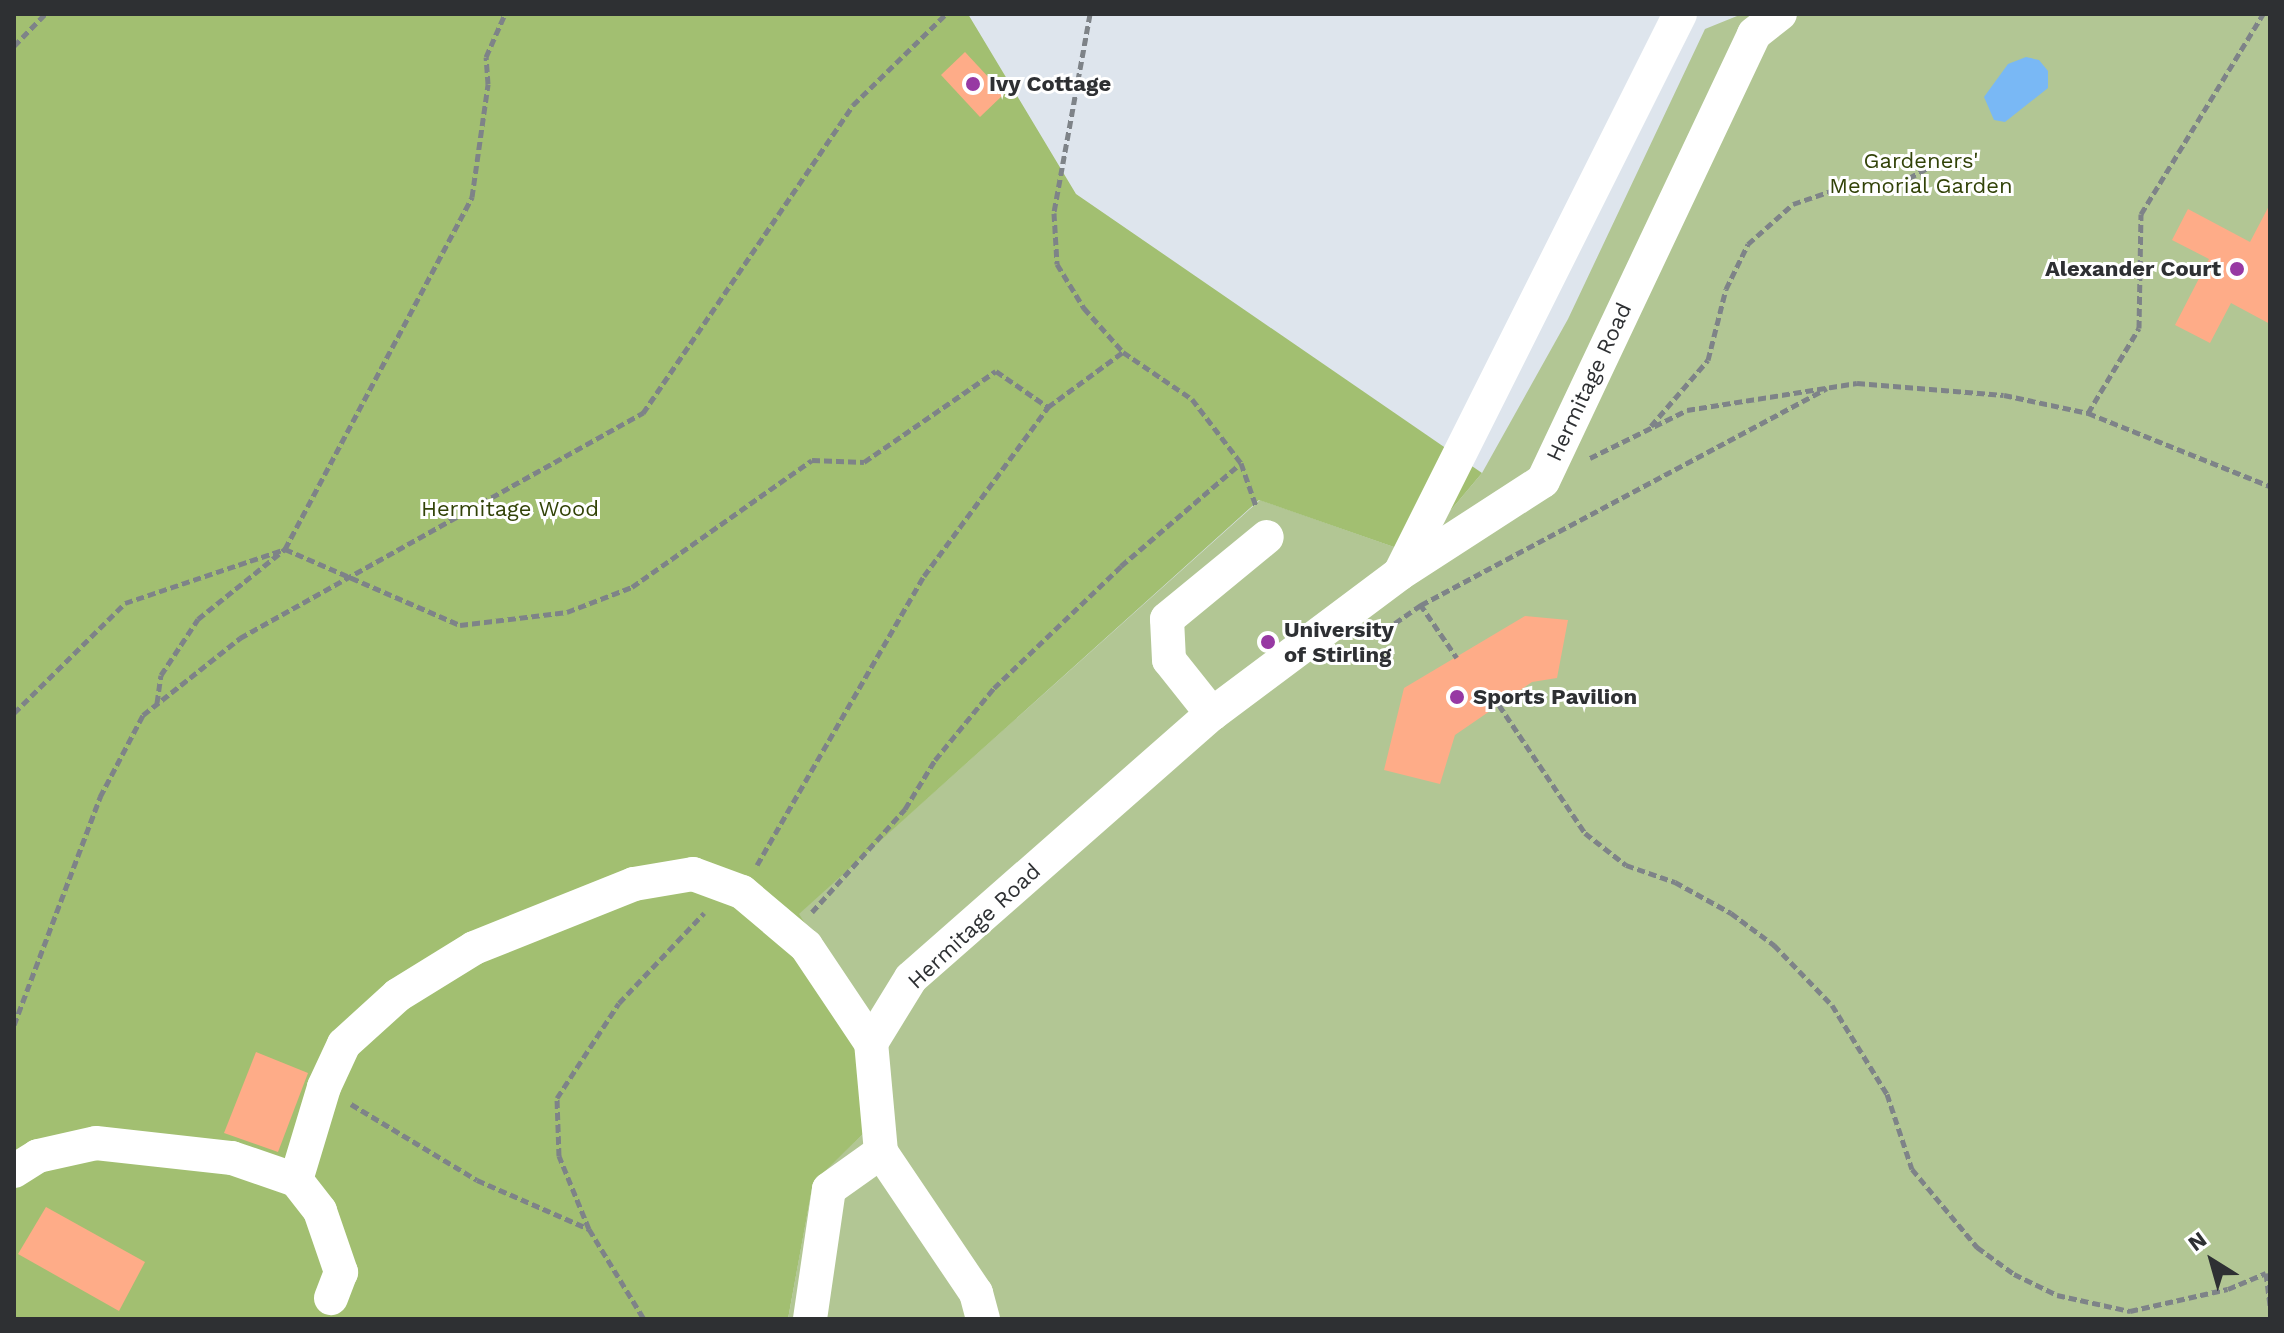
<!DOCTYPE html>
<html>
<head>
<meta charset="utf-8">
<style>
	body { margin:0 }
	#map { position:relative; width:2284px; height:1333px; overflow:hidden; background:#dee5ed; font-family:"Work Sans",sans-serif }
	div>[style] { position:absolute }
	.green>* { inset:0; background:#b2c694 }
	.forest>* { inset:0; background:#a2bf71 }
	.water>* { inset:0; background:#79b8f5 }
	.building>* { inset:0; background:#feac88 }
	.path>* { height:5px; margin-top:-2.5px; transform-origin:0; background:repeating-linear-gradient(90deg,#7e8388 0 8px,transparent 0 12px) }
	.minor>* { height:34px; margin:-17px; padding:0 17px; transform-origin:17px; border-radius:17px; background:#fff }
	.dots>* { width:22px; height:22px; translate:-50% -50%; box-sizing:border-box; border:4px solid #fff; border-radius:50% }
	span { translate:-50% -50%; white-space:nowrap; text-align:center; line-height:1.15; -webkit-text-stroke:6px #fff; paint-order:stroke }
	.poi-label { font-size:22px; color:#2e3033; font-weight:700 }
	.left { translate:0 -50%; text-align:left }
	.right { translate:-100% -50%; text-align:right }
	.park-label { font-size:22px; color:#324308 }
	.street-label { font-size:22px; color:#2e3033 }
	.frame { position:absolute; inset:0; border:16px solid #2e3033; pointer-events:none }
	.north { position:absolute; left:2172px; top:1221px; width:80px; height:80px; -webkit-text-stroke:6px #fff; paint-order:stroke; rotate:323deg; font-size:22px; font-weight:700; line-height:32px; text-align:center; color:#2e3033 }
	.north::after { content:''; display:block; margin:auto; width:28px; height:36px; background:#2e3033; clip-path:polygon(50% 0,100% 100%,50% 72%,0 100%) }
</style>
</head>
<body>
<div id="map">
	<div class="green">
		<div style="clip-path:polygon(1742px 14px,2270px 14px,2270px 1319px,788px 1319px,813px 1182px,871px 1126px,871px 1026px,798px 914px,1260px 500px,1414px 554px,1482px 473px,1568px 319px,1705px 29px)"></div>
	</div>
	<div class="forest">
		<div style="clip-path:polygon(14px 14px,968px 14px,1076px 194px,1482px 473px,1414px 554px,1259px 500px,799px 914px,871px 1026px,871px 1126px,813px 1183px,788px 1319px,14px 1319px)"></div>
	</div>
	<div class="water">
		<div style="clip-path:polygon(2026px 57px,2039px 60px,2048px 71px,2048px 88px,2005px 122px,1994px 120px,1984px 97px,2008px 64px)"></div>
	</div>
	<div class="building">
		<div style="clip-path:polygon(965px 52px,1004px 94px,980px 117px,941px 75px)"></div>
		<div style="clip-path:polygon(2270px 204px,2270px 324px,2231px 303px,2210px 343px,2175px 325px,2209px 259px,2172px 240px,2188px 209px,2250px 242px)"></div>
		<div style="clip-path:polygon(1525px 616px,1568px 620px,1557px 678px,1532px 682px,1455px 735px,1440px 784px,1384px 770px,1404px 688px)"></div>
		<div style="clip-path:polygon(256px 1052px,308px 1073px,278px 1152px,224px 1133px)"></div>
		<div style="clip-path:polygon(46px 1207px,145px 1262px,119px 1311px,18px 1254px)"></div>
	</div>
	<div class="path">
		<div style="left:1090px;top:14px;width:202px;rotate:100.3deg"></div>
		<div style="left:1054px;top:213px;width:51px;rotate:86.6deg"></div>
		<div style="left:1057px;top:264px;width:52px;rotate:58.5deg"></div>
		<div style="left:1084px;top:308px;width:59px;rotate:48.4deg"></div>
		<div style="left:14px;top:46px;width:45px;rotate:-45.9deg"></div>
		<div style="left:2088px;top:413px;width:99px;rotate:-59deg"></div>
		<div style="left:2139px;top:328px;width:114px;rotate:-89deg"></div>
		<div style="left:2141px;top:214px;width:234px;rotate:-58.6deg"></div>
		<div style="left:1651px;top:426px;width:87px;rotate:-49.2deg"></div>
		<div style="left:1708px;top:360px;width:73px;rotate:-75.8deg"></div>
		<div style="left:1726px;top:289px;width:50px;rotate:-63.9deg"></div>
		<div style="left:1748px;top:244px;width:60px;rotate:-41.6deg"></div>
		<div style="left:1793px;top:204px;width:43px;rotate:-18.9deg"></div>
		<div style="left:1834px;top:190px;width:64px;rotate:-5.4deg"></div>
		<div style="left:1898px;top:184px;width:52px;rotate:-28.5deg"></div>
		<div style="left:1590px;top:458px;width:108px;rotate:-26.3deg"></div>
		<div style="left:1687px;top:410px;width:172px;rotate:-9deg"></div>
		<div style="left:1857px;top:383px;width:147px;rotate:4.7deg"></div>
		<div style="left:2004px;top:395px;width:86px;rotate:12.1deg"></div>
		<div style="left:2088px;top:413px;width:196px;rotate:21.9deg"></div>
		<div style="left:1420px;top:604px;width:65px;rotate:55.6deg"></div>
		<div style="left:1385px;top:630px;width:44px;rotate:-34.8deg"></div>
		<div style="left:1421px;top:605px;width:460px;rotate:-28.1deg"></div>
		<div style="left:157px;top:703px;width:28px;rotate:-82deg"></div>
		<div style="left:161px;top:675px;width:67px;rotate:-56.5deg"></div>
		<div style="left:198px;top:619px;width:112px;rotate:-38.8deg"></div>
		<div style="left:285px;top:549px;width:399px;rotate:-62deg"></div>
		<div style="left:472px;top:197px;width:114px;rotate:-81.9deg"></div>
		<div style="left:488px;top:84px;width:27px;rotate:-94deg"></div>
		<div style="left:486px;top:57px;width:47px;rotate:-66.2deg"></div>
		<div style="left:1499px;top:705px;width:154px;rotate:56.1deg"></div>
		<div style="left:1585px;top:833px;width:52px;rotate:38deg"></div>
		<div style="left:1626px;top:865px;width:52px;rotate:19.1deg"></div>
		<div style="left:1675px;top:882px;width:64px;rotate:29deg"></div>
		<div style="left:1731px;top:913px;width:54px;rotate:36.7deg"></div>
		<div style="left:1774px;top:945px;width:83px;rotate:46deg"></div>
		<div style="left:1832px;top:1005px;width:105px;rotate:58.3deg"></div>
		<div style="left:1887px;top:1094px;width:79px;rotate:71.6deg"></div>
		<div style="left:1912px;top:1169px;width:102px;rotate:50.2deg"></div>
		<div style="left:1977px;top:1247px;width:46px;rotate:36.1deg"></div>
		<div style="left:2014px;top:1274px;width:48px;rotate:26deg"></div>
		<div style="left:2057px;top:1295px;width:75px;rotate:12.4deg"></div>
		<div style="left:2130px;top:1311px;width:100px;rotate:-12.7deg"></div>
		<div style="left:2228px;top:1289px;width:41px;rotate:-22.8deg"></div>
		<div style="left:2266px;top:1273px;width:33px;rotate:83deg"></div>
		<div style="left:14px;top:713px;width:156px;rotate:-44.7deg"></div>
		<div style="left:125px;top:603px;width:169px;rotate:-18.6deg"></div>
		<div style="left:285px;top:549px;width:191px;rotate:23.5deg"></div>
		<div style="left:460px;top:625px;width:108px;rotate:-6.9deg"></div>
		<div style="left:567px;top:612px;width:70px;rotate:-21deg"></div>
		<div style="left:632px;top:587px;width:220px;rotate:-35.2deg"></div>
		<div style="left:812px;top:460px;width:52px;rotate:2.2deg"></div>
		<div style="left:864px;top:462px;width:160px;rotate:-34.6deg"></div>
		<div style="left:996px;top:371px;width:63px;rotate:34.7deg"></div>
		<div style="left:757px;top:865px;width:334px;rotate:-60deg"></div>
		<div style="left:924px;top:576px;width:210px;rotate:-53.7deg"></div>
		<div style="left:1048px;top:407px;width:93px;rotate:-36.3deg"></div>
		<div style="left:1123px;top:352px;width:83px;rotate:34.3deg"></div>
		<div style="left:1192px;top:399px;width:81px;rotate:52.6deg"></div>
		<div style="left:1241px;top:463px;width:46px;rotate:70.8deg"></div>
		<div style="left:812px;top:912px;width:139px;rotate:-47.9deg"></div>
		<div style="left:905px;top:809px;width:57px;rotate:-58.5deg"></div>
		<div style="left:935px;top:760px;width:93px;rotate:-50.7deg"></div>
		<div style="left:994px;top:688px;width:176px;rotate:-43.8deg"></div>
		<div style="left:1121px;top:566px;width:158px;rotate:-40.6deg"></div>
		<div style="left:14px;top:1025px;width:244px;rotate:-69.3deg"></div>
		<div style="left:100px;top:797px;width:93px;rotate:-62.3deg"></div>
		<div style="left:143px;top:715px;width:124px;rotate:-38.4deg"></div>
		<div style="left:240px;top:638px;width:462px;rotate:-29.2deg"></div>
		<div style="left:643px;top:413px;width:373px;rotate:-55.7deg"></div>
		<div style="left:853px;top:105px;width:130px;rotate:-44.4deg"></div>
		<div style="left:351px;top:1104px;width:147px;rotate:31.1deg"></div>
		<div style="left:477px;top:1180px;width:122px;rotate:23.6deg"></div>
		<div style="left:589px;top:1229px;width:105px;rotate:58.6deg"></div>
		<div style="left:589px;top:1229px;width:79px;rotate:-112.3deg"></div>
		<div style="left:559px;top:1156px;width:58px;rotate:-92deg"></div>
		<div style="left:557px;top:1098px;width:113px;rotate:-56.9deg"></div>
		<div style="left:619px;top:1003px;width:124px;rotate:-46.6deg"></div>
	</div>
	<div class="minor">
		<div style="left:1400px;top:573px;width:625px;rotate:-63.39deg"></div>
		<div style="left:1212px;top:714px;width:69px;rotate:-128.5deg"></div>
		<div style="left:1169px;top:660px;width:41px;rotate:-92.8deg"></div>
		<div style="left:1167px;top:619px;width:129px;rotate:-39.4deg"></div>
		<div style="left:14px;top:1171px;width:28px;rotate:-32deg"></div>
		<div style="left:38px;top:1156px;width:59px;rotate:-12.6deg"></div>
		<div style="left:96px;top:1143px;width:137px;rotate:6.3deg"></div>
		<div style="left:232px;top:1158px;width:68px;rotate:19deg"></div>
		<div style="left:296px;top:1180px;width:39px;rotate:52deg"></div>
		<div style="left:320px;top:1211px;width:65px;rotate:71deg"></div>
		<div style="left:341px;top:1272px;width:28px;rotate:111deg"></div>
		<div style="left:296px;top:1180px;width:97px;rotate:-73.2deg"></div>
		<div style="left:324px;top:1087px;width:47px;rotate:-65.1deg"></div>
		<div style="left:344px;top:1044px;width:73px;rotate:-42.2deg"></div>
		<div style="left:398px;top:995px;width:89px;rotate:-31.7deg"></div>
		<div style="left:474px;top:948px;width:172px;rotate:-21.8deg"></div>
		<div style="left:634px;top:884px;width:60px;rotate:-9.6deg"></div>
		<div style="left:693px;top:874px;width:52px;rotate:20.2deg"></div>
		<div style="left:742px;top:892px;width:84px;rotate:40.2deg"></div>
		<div style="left:806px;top:946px;width:117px;rotate:56.2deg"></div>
		<div style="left:810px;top:1319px;width:131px;rotate:-81.7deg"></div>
		<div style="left:829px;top:1189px;width:64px;rotate:-35.4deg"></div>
		<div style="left:983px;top:1319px;width:27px;rotate:-105deg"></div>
		<div style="left:976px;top:1293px;width:170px;rotate:-124deg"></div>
		<div style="left:881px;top:1152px;width:109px;rotate:-95.2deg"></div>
		<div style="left:871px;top:1043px;width:76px;rotate:-58.4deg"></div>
		<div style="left:911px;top:978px;width:400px;rotate:-41.3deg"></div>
		<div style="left:1212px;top:714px;width:234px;rotate:-36.8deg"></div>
		<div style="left:1399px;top:574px;width:171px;rotate:-32.9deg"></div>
		<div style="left:1543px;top:481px;width:494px;rotate:-64.7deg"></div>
		<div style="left:1754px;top:34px;width:33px;rotate:-38deg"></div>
	</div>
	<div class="dots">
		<div style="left:973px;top:84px;background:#9739a3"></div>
		<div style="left:2237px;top:269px;background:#9739a3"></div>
		<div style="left:1268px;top:642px;background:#9739a3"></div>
		<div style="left:1457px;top:697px;background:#9739a3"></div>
	</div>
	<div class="poi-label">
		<span class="left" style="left:989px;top:84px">Ivy Cottage</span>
		<span class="right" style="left:2221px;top:269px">Alexander Court</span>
		<span class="left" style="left:1284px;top:642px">University<br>of Stirling</span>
		<span class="left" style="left:1473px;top:697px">Sports Pavilion</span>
	</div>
	<div class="park-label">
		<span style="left:1921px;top:173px">Gardeners'<br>Memorial Garden</span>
		<span style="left:510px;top:509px">Hermitage Wood</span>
	</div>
	<div class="street-label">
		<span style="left:1589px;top:382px;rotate:-65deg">Hermitage Road</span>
		<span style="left:974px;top:926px;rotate:-43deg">Hermitage Road</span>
	</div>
	<div class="frame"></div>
	<div class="north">N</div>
</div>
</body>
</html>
